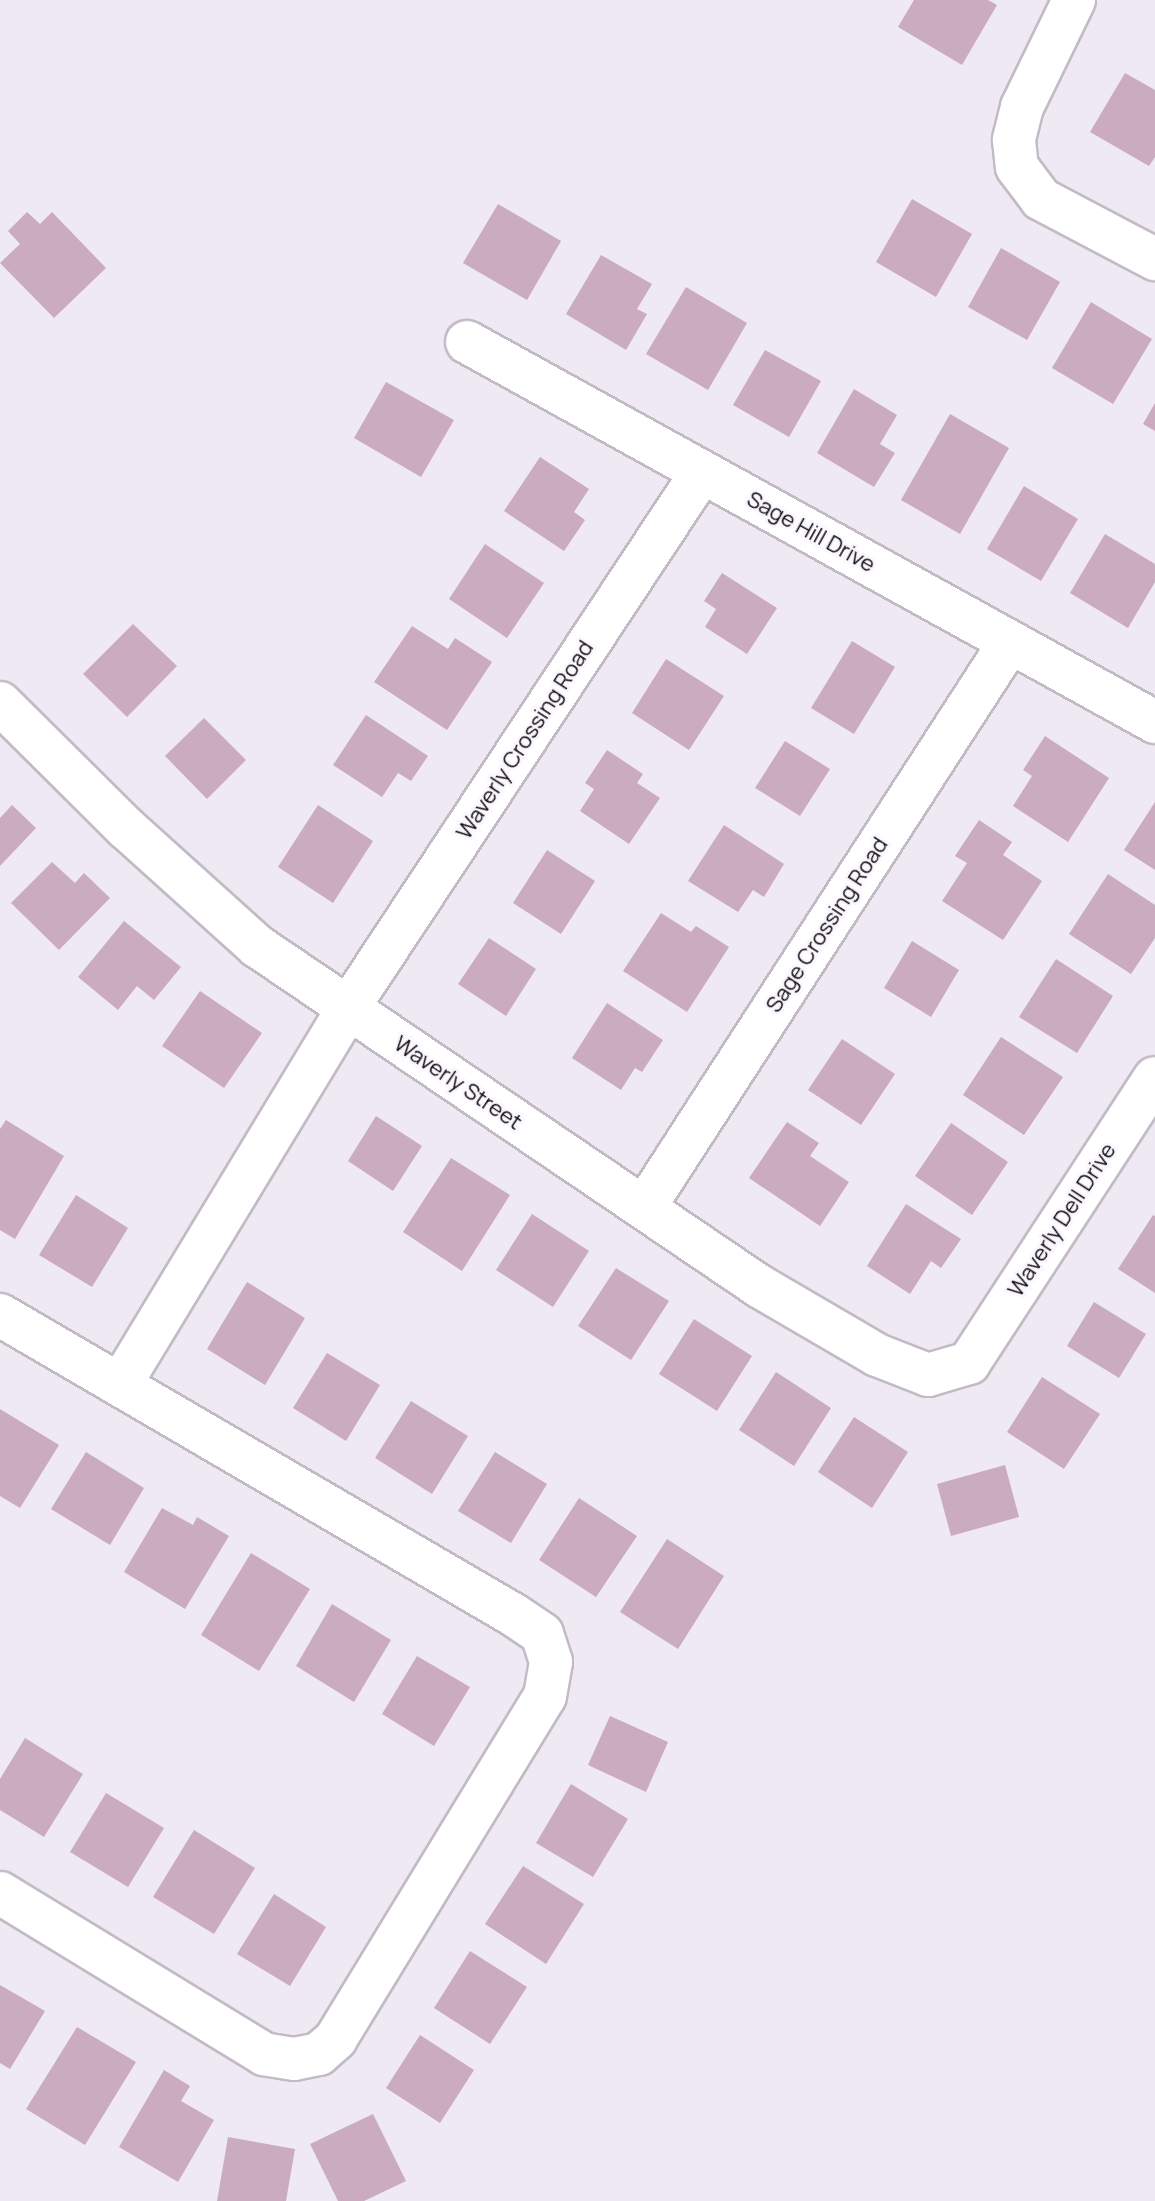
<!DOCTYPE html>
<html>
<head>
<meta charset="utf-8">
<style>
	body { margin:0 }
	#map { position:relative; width:1155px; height:2201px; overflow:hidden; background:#efe9f4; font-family:Manrope,sans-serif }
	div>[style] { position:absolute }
	.building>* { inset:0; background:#cbabbe }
	.roads { filter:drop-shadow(2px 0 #c2bbc6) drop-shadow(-2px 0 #c2bbc6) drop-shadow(0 2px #c2bbc6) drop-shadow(0 -2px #c2bbc6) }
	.minor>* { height:42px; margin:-21px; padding:0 21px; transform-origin:21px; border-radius:21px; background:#fff }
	span { translate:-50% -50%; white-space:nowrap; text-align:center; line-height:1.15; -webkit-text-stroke:6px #fbf7fe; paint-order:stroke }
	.street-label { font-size:22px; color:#120f13 }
</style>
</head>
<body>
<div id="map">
	<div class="building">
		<div style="clip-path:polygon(914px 0,988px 0,997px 5px,962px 65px,898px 27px)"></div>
		<div style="clip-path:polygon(1125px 73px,1155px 90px,1155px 157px,1149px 166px,1090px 132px)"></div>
		<div style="clip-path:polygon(912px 199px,972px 234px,936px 297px,876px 262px)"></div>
		<div style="clip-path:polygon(498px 204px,561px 241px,527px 300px,463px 263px)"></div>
		<div style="clip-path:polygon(27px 212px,40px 224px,52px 212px,106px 268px,54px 318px,0 263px,20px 244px,8px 231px)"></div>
		<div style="clip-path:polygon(1001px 248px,1060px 282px,1027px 340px,968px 307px)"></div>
		<div style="clip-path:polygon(601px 255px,652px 284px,637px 309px,647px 314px,626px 350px,566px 314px)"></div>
		<div style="clip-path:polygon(686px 287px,747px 323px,708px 390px,646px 354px)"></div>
		<div style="clip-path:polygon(1091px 302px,1152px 339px,1113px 404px,1052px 368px)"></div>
		<div style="clip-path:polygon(765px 350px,821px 381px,789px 437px,733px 405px)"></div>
		<div style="clip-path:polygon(386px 382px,454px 420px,421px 477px,354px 438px)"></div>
		<div style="clip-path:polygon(854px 389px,897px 415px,880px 444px,895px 453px,874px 487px,817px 453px)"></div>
		<div style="clip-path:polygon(1155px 403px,1155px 431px,1143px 424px)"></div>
		<div style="clip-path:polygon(950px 414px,1009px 448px,960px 534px,901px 500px)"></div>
		<div style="clip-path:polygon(540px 457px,589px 489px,574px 512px,585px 520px,564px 551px,504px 511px)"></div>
		<div style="clip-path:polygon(1024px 486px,1078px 519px,1041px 581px,987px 549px)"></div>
		<div style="clip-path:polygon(1105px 534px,1155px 564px,1155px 582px,1128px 628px,1070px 593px)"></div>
		<div style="clip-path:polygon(485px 544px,544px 583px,507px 638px,449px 599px)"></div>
		<div style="clip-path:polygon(722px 573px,777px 608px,747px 654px,705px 627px,716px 609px,704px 601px)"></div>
		<div style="clip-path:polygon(133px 624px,177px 666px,127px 717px,83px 674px)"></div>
		<div style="clip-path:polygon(412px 626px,448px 649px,455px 638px,492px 662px,447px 730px,374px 682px)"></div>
		<div style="clip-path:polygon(852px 641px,895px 667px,854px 734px,811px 708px)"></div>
		<div style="clip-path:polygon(666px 659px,724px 696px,689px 750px,632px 713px)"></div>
		<div style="clip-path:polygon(366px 715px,428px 756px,411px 781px,398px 773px,382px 797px,333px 765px)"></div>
		<div style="clip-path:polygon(204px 718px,246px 760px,207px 799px,165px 756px)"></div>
		<div style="clip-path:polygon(1045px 736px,1109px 778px,1068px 842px,1013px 806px,1032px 776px,1023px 770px)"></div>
		<div style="clip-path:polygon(785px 741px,830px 769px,800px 816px,755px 788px)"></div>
		<div style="clip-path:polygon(607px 750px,643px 774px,637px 783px,660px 798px,629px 844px,580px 811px,594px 789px,585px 783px)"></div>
		<div style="clip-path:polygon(1155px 802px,1155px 870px,1124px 850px)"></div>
		<div style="clip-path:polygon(12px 805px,36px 828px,0 866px,0 818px)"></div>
		<div style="clip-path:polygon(318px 805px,373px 841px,333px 903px,278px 867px)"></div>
		<div style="clip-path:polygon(979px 820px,1012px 842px,1003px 855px,1042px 881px,1003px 940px,942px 901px,967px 863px,955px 856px)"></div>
		<div style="clip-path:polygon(724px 825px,784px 864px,764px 897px,753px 890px,738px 912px,688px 881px)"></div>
		<div style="clip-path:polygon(547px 850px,595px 881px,561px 934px,513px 903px)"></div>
		<div style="clip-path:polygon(52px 862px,75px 883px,84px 873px,110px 898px,59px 950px,11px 903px)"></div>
		<div style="clip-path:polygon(1108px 874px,1155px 905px,1155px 938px,1131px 974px,1069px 934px)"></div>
		<div style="clip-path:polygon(661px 913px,691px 932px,696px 926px,729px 947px,687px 1012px,623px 971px)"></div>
		<div style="clip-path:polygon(124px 921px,181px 967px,154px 1000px,137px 986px,118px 1010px,78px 977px)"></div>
		<div style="clip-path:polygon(489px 938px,536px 969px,506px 1016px,458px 984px)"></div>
		<div style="clip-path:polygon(912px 941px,959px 970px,931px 1017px,884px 988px)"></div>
		<div style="clip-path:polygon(1056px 959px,1113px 996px,1077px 1053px,1019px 1017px)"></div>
		<div style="clip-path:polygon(200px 991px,262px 1033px,224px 1088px,162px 1046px)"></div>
		<div style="clip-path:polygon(607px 1003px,663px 1040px,642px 1072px,635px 1068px,621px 1090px,572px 1058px)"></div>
		<div style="clip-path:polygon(1001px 1037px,1063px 1077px,1024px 1135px,963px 1095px)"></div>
		<div style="clip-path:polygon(842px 1039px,895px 1074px,861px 1125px,808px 1090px)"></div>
		<div style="clip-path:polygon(376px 1116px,422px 1146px,393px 1191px,348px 1161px)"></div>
		<div style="clip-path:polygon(6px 1120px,64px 1156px,15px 1239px,0 1230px,0 1129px)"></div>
		<div style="clip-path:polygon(787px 1122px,819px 1143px,810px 1156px,849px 1182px,820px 1226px,749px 1178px)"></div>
		<div style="clip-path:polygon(951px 1123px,1008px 1162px,972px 1215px,915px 1176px)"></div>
		<div style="clip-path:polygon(451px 1158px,510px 1195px,462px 1271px,403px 1232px)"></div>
		<div style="clip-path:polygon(76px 1195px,128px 1228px,92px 1287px,39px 1255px)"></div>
		<div style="clip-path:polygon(906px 1204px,961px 1239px,941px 1268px,931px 1261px,910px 1294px,867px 1266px)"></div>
		<div style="clip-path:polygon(532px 1214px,589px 1251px,553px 1307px,496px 1270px)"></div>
		<div style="clip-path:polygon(1153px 1215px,1155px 1216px,1155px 1293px,1118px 1269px)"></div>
		<div style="clip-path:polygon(616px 1268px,669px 1301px,631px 1360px,578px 1326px)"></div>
		<div style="clip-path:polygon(247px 1282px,305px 1318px,265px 1385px,207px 1349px)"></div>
		<div style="clip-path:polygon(1094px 1302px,1146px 1334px,1119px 1378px,1067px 1346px)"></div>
		<div style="clip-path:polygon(694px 1319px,752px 1356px,717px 1411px,659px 1374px)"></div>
		<div style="clip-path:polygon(327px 1353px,380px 1385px,346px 1441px,293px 1408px)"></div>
		<div style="clip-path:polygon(776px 1372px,831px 1408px,794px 1466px,739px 1430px)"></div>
		<div style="clip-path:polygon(1042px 1377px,1100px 1414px,1064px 1469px,1007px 1432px)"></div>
		<div style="clip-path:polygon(411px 1401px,468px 1436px,432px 1494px,375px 1458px)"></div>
		<div style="clip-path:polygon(0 1409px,59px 1445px,20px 1508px,0 1496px)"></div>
		<div style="clip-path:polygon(854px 1417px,908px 1452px,872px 1508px,818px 1472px)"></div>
		<div style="clip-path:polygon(86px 1452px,144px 1488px,110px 1545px,51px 1509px)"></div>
		<div style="clip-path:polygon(495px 1452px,547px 1484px,511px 1543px,458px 1511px)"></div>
		<div style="clip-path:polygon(1005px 1465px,1019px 1517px,951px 1536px,937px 1484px)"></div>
		<div style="clip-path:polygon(579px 1498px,637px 1536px,596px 1597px,539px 1560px)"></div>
		<div style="clip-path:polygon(162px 1508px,193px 1525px,197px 1517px,229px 1536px,185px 1609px,124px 1572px)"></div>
		<div style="clip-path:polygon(667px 1539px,724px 1576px,678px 1649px,620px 1612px)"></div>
		<div style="clip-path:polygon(251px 1553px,310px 1589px,259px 1671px,201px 1635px)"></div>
		<div style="clip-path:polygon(332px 1604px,391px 1640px,354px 1702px,296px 1666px)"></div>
		<div style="clip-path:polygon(417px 1656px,470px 1687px,434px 1746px,382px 1714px)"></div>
		<div style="clip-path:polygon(610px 1716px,668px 1742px,646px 1792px,588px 1765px)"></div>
		<div style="clip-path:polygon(25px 1738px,83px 1774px,44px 1837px,0 1810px,0 1779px)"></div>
		<div style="clip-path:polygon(571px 1784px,628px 1819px,593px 1877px,536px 1843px)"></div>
		<div style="clip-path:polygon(106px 1793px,164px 1828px,128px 1887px,70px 1852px)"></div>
		<div style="clip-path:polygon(194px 1830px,255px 1868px,214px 1934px,153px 1897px)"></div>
		<div style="clip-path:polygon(523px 1866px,584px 1904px,546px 1964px,485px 1924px)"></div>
		<div style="clip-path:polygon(274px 1894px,326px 1927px,290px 1986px,237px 1954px)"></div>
		<div style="clip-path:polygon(470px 1951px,527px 1987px,490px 2044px,434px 2008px)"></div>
		<div style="clip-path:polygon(0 1985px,45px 2011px,10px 2069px,0 2063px)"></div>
		<div style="clip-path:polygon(77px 2027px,136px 2062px,85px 2145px,26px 2109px)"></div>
		<div style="clip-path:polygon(420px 2035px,474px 2070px,440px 2123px,386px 2088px)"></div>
		<div style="clip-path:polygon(164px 2070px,190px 2086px,181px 2101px,214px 2120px,178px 2182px,119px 2147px)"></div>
		<div style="clip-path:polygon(373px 2114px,406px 2181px,364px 2201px,338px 2201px,310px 2144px)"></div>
		<div style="clip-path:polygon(228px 2137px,295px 2149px,286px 2201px,217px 2201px)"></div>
	</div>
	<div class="roads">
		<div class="minor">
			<div style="left:1074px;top:0;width:119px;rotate:115.9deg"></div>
			<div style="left:1022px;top:107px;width:34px;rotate:104deg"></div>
			<div style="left:1014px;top:140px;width:27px;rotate:84deg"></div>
			<div style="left:1017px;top:167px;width:40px;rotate:53deg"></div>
			<div style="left:1041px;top:199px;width:129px;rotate:27.8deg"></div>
			<div style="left:467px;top:342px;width:786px;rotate:28.91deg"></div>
			<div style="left:0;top:703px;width:177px;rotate:44.8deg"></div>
			<div style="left:126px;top:828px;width:176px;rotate:42deg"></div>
			<div style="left:257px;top:946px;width:606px;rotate:34.11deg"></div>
			<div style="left:759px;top:1286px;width:137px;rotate:30.3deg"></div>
			<div style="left:877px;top:1355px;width:55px;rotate:21.4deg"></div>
			<div style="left:928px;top:1375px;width:43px;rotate:-16.3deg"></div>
			<div style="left:969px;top:1363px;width:340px;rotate:-56.9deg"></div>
			<div style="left:644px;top:1208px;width:674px;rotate:-57.11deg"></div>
			<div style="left:0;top:1315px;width:595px;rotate:30.27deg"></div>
			<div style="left:514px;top:1615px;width:34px;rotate:34deg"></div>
			<div style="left:542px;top:1634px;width:29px;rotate:72deg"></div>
			<div style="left:551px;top:1662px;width:35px;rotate:100deg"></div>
			<div style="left:545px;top:1696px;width:402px;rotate:121.4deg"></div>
			<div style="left:336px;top:2039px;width:23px;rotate:139deg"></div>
			<div style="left:319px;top:2054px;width:25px;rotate:169deg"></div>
			<div style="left:294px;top:2059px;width:30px;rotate:-171deg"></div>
			<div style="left:264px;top:2054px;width:309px;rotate:-148.6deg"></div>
			<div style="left:120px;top:1385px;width:441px;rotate:-58.8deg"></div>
			<div style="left:348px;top:1008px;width:642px;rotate:-56.56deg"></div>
		</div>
	</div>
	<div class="street-label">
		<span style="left:811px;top:532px;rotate:29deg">Sage Hill Drive</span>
		<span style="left:525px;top:740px;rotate:-57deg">Waverly Crossing Road</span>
		<span style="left:827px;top:925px;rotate:-57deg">Sage Crossing Road</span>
		<span style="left:458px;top:1083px;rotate:34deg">Waverly Street</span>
		<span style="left:1062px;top:1220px;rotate:-57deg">Waverly Dell Drive</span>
	</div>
</div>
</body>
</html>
